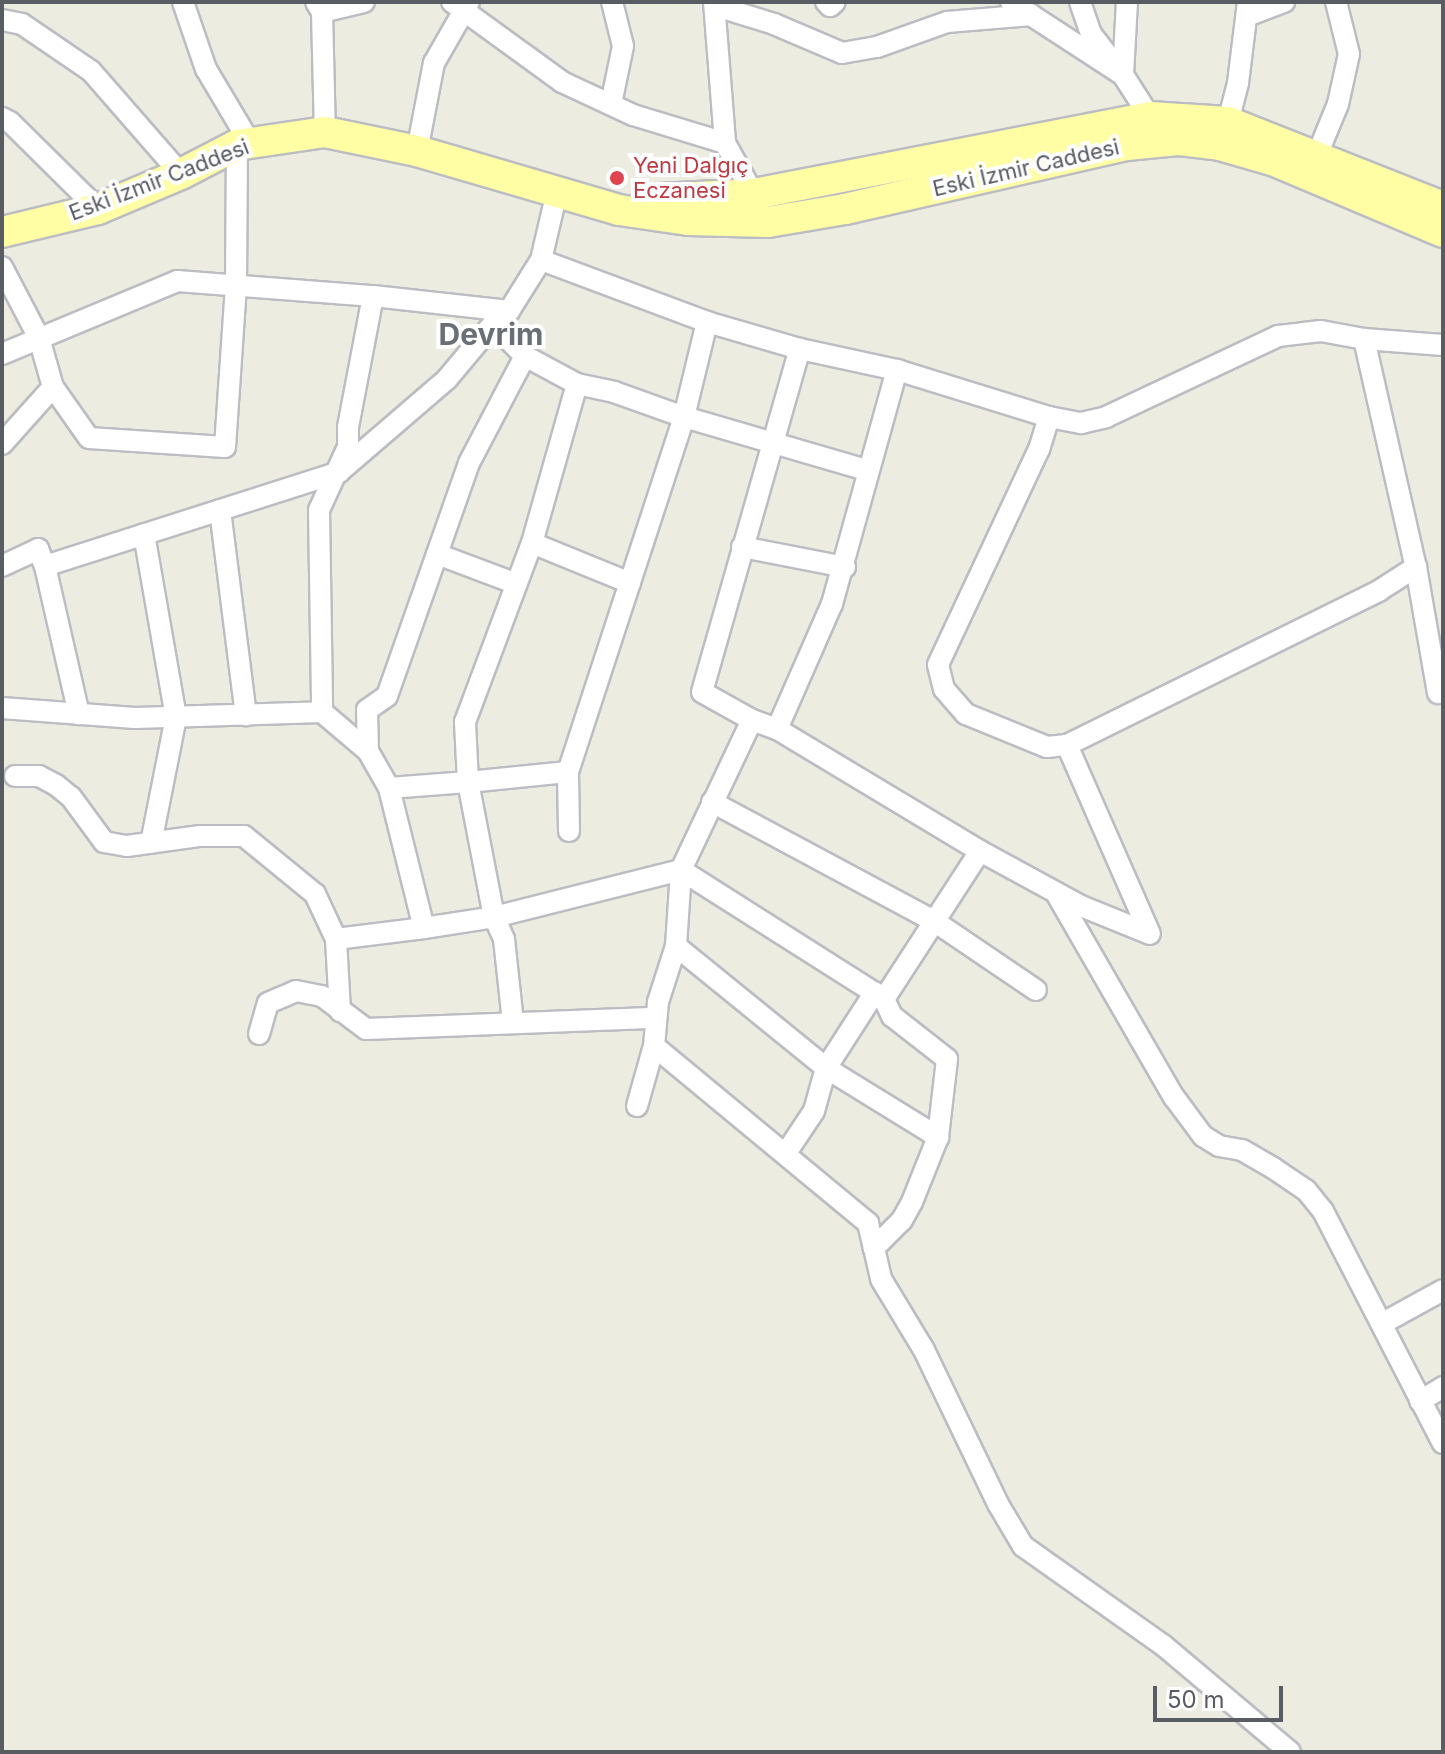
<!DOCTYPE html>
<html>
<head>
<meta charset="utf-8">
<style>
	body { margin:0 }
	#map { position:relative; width:1445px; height:1754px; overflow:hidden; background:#edece0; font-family:Inter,sans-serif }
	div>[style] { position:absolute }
	.roads { filter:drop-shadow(2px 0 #bbbdc3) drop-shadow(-2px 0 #bbbdc3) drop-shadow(0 2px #bbbdc3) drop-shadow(0 -2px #bbbdc3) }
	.street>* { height:20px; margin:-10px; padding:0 10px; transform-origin:10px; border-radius:10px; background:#fff }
	.primary>* { height:30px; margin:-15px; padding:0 15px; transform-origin:15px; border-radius:15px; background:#fffea4 }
	.dots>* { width:22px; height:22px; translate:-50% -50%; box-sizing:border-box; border:4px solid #fff; border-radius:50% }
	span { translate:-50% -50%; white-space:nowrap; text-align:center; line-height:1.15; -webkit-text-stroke:8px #fff; paint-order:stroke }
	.health-label { font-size:22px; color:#be3a42 }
	.left { translate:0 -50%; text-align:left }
	.street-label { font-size:22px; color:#595c63 }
	.district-label { font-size:30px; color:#6a6e75; font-weight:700 }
	.frame { position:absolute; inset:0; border:4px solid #595c63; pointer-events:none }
	.scale { position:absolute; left:1153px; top:1686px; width:130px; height:36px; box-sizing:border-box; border:4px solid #595c63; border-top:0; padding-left:10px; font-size:24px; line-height:28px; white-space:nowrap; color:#595c63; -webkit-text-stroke:6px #fff; paint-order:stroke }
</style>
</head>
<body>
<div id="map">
	<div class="roads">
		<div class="street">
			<div style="left:183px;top:2px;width:71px;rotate:71.1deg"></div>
			<div style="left:206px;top:69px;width:86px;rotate:59.3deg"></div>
			<div style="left:316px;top:2px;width:12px;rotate:59deg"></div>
			<div style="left:322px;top:12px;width:120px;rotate:88.6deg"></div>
			<div style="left:452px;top:2px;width:136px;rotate:36deg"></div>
			<div style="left:562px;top:82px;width:78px;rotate:24.9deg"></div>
			<div style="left:633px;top:115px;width:96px;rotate:16.9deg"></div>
			<div style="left:714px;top:2px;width:141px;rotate:85.5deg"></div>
			<div style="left:725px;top:143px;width:70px;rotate:60.9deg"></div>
			<div style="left:826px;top:2px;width:6px;rotate:45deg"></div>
			<div style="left:830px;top:6px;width:6px;rotate:-39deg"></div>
			<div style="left:1011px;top:2px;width:134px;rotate:33.1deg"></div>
			<div style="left:1123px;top:75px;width:50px;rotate:57.3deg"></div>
			<div style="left:1080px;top:2px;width:34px;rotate:71deg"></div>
			<div style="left:1091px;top:34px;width:36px;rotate:52deg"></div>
			<div style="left:716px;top:6px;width:61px;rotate:17.2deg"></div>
			<div style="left:774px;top:24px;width:74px;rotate:23.1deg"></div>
			<div style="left:842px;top:53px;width:36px;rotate:-10deg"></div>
			<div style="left:877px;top:47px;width:74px;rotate:-19.7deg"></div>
			<div style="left:947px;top:22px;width:85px;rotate:-4.7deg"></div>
			<div style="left:322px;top:12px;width:43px;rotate:-13.4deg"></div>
			<div style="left:1247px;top:16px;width:40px;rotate:-21deg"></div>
			<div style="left:2px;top:20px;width:20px;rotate:11deg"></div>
			<div style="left:22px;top:24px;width:83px;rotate:34.3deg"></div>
			<div style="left:91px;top:71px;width:137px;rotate:48.9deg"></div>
			<div style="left:1123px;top:75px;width:73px;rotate:-86.9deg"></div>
			<div style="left:611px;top:104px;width:59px;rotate:-78.3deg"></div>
			<div style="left:623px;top:46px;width:45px;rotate:-104deg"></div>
			<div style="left:2px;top:118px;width:9px;rotate:27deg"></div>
			<div style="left:10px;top:122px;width:124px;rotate:44.7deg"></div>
			<div style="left:1228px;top:122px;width:40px;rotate:-75.6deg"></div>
			<div style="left:1238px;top:83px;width:82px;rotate:-83deg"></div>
			<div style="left:417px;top:151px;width:90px;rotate:-79.1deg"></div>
			<div style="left:434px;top:63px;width:70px;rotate:-60.2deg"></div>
			<div style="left:1317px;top:155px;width:55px;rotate:-67.6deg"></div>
			<div style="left:1338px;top:104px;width:51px;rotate:-77.6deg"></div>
			<div style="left:1349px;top:54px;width:54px;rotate:-104deg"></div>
			<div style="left:541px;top:260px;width:177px;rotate:20.5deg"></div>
			<div style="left:707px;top:322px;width:97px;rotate:16.2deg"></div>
			<div style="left:800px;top:349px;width:99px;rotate:12.2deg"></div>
			<div style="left:897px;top:370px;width:159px;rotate:17.2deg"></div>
			<div style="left:1049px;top:417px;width:33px;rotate:11deg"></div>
			<div style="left:1081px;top:423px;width:26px;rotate:-13deg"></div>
			<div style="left:1106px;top:417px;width:190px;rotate:-25.2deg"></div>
			<div style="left:1278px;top:336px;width:43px;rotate:-6.6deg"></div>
			<div style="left:1321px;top:331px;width:44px;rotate:10.5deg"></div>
			<div style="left:1364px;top:339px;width:79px;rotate:4.3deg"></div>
			<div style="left:2px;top:267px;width:80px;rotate:62.5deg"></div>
			<div style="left:39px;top:338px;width:51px;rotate:74.1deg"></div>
			<div style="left:53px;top:387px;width:62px;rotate:54.8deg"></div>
			<div style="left:89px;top:438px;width:136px;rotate:3.8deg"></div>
			<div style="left:225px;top:447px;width:162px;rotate:-86.1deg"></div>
			<div style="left:236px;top:285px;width:140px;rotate:-89.6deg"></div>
			<div style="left:373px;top:296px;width:133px;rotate:100.8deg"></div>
			<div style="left:348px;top:427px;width:20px;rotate:90deg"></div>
			<div style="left:348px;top:447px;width:69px;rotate:114.7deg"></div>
			<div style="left:319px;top:510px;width:202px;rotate:89.1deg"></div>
			<div style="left:322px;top:712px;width:60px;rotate:40.3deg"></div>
			<div style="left:368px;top:751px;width:43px;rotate:60.4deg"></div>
			<div style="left:389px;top:788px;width:144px;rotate:76deg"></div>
			<div style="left:424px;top:928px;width:71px;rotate:-8.9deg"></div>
			<div style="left:494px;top:917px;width:193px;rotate:-14.1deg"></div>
			<div style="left:681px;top:870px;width:241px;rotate:32.4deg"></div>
			<div style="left:884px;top:999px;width:19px;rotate:65deg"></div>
			<div style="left:892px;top:1016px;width:70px;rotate:38deg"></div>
			<div style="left:947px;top:1059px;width:79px;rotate:96.6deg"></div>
			<div style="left:938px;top:1137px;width:70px;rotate:111.8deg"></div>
			<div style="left:912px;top:1202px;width:21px;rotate:119deg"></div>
			<div style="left:902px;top:1220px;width:40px;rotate:135deg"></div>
			<div style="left:874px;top:1248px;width:32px;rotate:77deg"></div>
			<div style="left:881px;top:1279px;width:83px;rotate:58.8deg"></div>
			<div style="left:924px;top:1350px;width:171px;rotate:64.3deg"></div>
			<div style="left:998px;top:1504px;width:49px;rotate:59.2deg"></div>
			<div style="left:1023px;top:1546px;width:171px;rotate:35.3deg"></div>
			<div style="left:1163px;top:1645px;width:166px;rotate:40.1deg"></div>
			<div style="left:493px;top:324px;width:45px;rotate:45deg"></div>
			<div style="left:525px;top:356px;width:59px;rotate:28.3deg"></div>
			<div style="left:577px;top:384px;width:38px;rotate:12deg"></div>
			<div style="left:614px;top:392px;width:74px;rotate:19.7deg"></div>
			<div style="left:684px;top:417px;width:191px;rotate:16.2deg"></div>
			<div style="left:1364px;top:339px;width:234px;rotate:77.2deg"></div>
			<div style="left:1416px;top:567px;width:128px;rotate:80.1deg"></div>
			<div style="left:2px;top:354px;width:190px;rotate:-22.6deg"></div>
			<div style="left:177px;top:281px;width:197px;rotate:4.4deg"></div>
			<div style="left:373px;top:296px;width:137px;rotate:6.3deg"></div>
			<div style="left:1049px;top:417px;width:34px;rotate:107deg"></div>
			<div style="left:1039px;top:449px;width:238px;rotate:115.1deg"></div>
			<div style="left:938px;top:665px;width:25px;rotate:76deg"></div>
			<div style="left:944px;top:689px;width:33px;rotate:49deg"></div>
			<div style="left:966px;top:714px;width:87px;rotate:22.2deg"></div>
			<div style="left:1047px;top:747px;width:20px;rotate:-6deg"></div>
			<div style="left:1067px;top:745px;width:349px;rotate:-26.3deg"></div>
			<div style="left:1380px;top:590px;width:43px;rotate:-32.6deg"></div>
			<div style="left:2px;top:444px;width:76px;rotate:-48.2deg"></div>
			<div style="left:220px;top:510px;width:207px;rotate:82.8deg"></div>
			<div style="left:144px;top:534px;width:186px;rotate:80.1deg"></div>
			<div style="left:176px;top:717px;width:128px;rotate:101.2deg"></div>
			<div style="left:532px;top:543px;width:106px;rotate:22.2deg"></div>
			<div style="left:742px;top:547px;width:105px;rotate:11deg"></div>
			<div style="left:437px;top:554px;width:85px;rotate:20.6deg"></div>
			<div style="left:2px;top:566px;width:40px;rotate:-25deg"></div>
			<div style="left:38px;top:549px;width:18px;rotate:68deg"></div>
			<div style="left:45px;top:566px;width:309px;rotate:-17.7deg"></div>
			<div style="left:339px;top:472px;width:143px;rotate:-40.7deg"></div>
			<div style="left:447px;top:379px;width:72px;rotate:-50.1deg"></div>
			<div style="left:493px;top:324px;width:21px;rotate:-39deg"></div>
			<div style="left:509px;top:311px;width:60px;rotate:-57.9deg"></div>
			<div style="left:541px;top:260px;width:70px;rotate:-76.8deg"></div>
			<div style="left:45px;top:566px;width:152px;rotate:77.1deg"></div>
			<div style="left:2px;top:708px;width:133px;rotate:4.3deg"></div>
			<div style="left:135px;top:718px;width:187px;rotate:-1.8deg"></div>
			<div style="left:752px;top:720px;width:57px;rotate:-150.8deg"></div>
			<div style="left:702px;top:692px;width:357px;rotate:-74.1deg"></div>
			<div style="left:777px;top:729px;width:237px;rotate:31deg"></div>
			<div style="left:980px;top:851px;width:115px;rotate:28.6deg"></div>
			<div style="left:1081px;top:906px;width:74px;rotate:22.1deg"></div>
			<div style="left:1067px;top:745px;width:206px;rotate:66.3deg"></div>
			<div style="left:368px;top:751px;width:41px;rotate:-91.4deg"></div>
			<div style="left:367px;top:710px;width:24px;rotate:-35deg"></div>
			<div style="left:387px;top:696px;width:247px;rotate:-70.6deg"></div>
			<div style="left:469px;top:463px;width:121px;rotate:-62.4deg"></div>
			<div style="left:15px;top:776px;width:24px"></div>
			<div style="left:39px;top:776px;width:19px;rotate:28deg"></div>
			<div style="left:56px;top:785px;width:19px;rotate:39deg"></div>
			<div style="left:71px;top:797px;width:56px;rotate:53.7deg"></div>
			<div style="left:104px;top:842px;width:23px;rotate:10deg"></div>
			<div style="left:127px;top:846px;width:74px;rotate:-7.8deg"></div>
			<div style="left:200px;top:836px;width:44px"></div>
			<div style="left:244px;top:836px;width:92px;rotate:39.2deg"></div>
			<div style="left:315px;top:894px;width:50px;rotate:65deg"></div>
			<div style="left:389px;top:788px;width:79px;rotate:-4.3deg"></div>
			<div style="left:468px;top:782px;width:60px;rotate:-92.9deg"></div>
			<div style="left:465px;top:722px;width:191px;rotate:-69.5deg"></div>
			<div style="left:532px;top:543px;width:165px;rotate:-74.2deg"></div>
			<div style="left:712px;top:802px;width:252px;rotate:28.2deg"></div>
			<div style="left:934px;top:921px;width:123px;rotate:34.1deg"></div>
			<div style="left:569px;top:831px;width:59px;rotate:-91deg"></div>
			<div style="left:568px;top:772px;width:373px;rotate:-71.9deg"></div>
			<div style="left:684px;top:417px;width:98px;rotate:-76.4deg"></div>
			<div style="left:1056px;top:893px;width:236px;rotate:60deg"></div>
			<div style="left:1174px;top:1097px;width:49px;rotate:53.4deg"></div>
			<div style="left:1203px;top:1136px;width:19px;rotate:32deg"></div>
			<div style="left:1219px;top:1146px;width:23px;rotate:10deg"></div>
			<div style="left:1242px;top:1150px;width:36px;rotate:30deg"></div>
			<div style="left:1273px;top:1168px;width:40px;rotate:34deg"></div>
			<div style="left:1306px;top:1190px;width:27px;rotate:51deg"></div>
			<div style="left:1323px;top:1211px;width:261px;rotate:62.7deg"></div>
			<div style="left:676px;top:946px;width:193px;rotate:39.1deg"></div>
			<div style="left:826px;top:1068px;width:132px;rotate:31.6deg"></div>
			<div style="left:884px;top:999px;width:176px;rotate:-57deg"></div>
			<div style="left:340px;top:1011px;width:72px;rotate:-93.2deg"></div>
			<div style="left:336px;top:939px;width:89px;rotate:-7.1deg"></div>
			<div style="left:513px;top:1022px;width:83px;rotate:-96.2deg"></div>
			<div style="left:504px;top:939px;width:24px;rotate:-114deg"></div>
			<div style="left:494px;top:917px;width:137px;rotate:-100.9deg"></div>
			<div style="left:468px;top:782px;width:100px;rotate:-5.7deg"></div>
			<div style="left:259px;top:1034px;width:32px;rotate:-74deg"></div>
			<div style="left:268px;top:1003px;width:30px;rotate:-23deg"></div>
			<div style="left:296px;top:991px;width:26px;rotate:11deg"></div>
			<div style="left:322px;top:996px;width:55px;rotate:36.9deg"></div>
			<div style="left:366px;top:1029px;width:290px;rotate:-2.2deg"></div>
			<div style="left:654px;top:1046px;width:278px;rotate:39.6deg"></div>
			<div style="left:868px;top:1223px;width:26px;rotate:77deg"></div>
			<div style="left:637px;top:1106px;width:62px;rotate:-74.2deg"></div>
			<div style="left:654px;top:1046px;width:44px;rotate:-84.8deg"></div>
			<div style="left:658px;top:1002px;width:59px;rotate:-72.2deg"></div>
			<div style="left:676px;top:946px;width:76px;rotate:-86.2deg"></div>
			<div style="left:681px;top:870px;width:166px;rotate:-64.7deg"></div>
			<div style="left:752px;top:720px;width:27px;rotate:20deg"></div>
			<div style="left:777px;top:729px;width:137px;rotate:-66.3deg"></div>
			<div style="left:832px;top:604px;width:243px;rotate:-74.5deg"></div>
			<div style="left:786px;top:1153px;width:50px;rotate:-56.3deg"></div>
			<div style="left:814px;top:1111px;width:45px;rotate:-74.4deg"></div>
			<div style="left:826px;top:1068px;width:90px;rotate:-57.2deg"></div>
			<div style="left:1383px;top:1323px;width:68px;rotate:-28.8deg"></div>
			<div style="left:1420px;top:1401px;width:27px;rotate:-31deg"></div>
		</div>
		<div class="primary">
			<div style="left:659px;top:199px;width:95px;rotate:-3deg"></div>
			<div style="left:754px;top:194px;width:403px;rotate:-11deg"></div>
			<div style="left:1150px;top:117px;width:78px;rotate:3.7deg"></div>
			<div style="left:1228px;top:122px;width:231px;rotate:21.6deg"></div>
			<div style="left:2px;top:232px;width:99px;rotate:-13.5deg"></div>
			<div style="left:98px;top:209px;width:90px;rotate:-22.9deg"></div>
			<div style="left:181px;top:174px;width:63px;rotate:-27.4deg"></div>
			<div style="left:237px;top:145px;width:89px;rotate:-8.4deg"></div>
			<div style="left:325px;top:132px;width:94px;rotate:11.7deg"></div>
			<div style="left:417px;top:151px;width:210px;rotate:16.3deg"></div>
			<div style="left:619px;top:210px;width:70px;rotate:8.2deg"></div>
			<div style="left:688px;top:220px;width:80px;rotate:1.4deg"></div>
			<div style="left:768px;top:222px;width:78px;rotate:-9.6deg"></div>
			<div style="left:845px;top:209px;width:289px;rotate:-12.8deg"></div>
			<div style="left:1127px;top:145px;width:51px;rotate:-5.6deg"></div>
			<div style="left:1178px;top:140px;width:42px;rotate:6.8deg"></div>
			<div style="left:1220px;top:145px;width:57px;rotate:16.2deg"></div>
			<div style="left:1275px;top:161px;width:182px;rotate:22.9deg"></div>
		</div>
	</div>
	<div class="dots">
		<div style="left:617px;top:178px;background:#e0444e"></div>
	</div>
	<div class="health-label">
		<span class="left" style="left:633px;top:178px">Yeni Dalgıç<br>Eczanesi</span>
	</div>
	<div class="street-label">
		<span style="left:1026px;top:168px;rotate:-13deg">Eski İzmir Caddesi</span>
		<span style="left:159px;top:180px;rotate:-21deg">Eski İzmir Caddesi</span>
	</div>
	<div class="district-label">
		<span style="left:491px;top:334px">Devrim</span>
	</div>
	<div class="frame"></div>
	<div class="scale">50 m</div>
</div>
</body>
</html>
